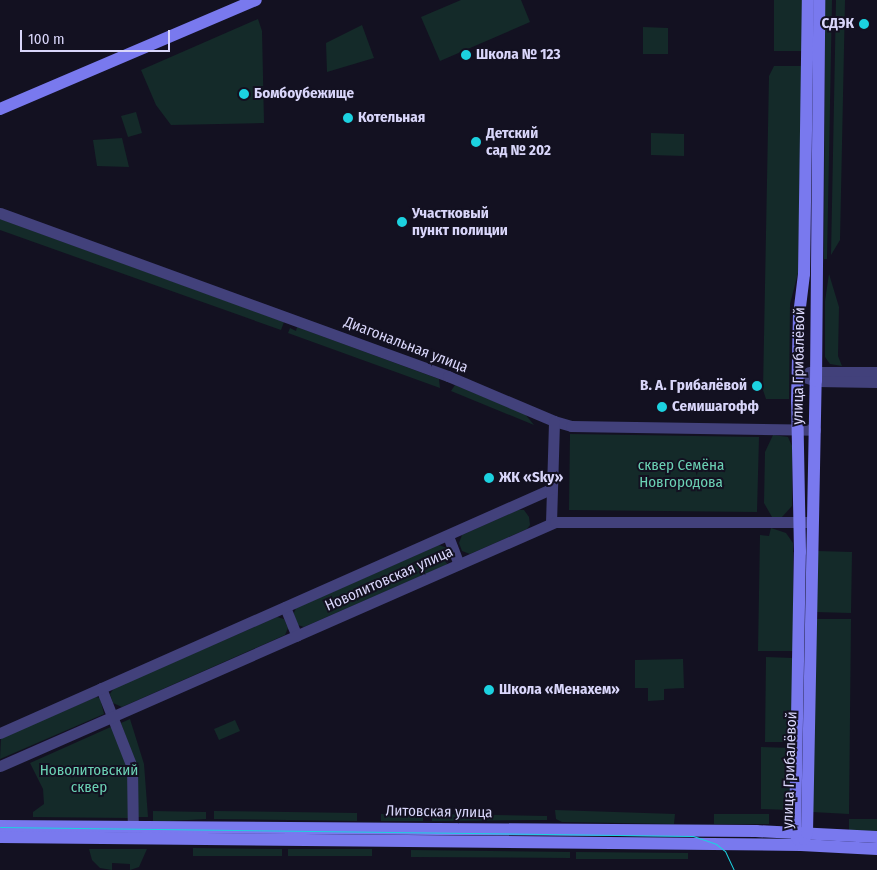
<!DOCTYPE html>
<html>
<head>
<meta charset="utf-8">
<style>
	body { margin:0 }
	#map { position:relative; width:877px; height:870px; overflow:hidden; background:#131121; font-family:"Fira Sans Condensed",sans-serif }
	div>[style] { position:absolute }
	.green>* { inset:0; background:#142a29 }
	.street>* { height:11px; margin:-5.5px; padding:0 5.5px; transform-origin:5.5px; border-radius:5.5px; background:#42417b }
	.secondary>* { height:12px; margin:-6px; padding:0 6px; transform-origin:6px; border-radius:6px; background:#7979ee }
	.tram>* { height:1px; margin:-0.5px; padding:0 0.5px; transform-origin:0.5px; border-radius:0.5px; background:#1cd2e0 }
	.dots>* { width:14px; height:14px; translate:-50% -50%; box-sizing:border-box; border:2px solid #131121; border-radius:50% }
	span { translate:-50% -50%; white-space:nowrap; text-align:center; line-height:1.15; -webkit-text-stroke:4px #131121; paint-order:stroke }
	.poi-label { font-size:15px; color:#d9d6fa; font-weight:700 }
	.right { translate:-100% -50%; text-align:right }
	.left { translate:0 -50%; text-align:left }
	.street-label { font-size:15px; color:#d9d6fa }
	.park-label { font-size:15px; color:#6bd1b4 }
	.scale { position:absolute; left:20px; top:30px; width:150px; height:22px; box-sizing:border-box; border:2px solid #d9d6fa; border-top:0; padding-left:6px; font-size:15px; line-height:18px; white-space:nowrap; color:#d9d6fa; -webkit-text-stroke:4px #131121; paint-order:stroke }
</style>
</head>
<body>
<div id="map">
	<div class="green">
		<div style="clip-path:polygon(461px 0,521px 0,530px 22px,440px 61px,421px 17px)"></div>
		<div style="clip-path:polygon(774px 0,803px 0,802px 51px,774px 51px)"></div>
		<div style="clip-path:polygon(825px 0,832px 0,827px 259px,824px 259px)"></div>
		<div style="clip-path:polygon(836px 0,845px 0,840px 240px,831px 255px)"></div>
		<div style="clip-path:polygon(258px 19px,262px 31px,264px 123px,171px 125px,156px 105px,141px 70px)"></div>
		<div style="clip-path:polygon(362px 25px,374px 58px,327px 72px,326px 43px)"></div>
		<div style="clip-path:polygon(643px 27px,668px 28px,668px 54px,643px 54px)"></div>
		<div style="clip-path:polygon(774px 66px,802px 66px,798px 273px,790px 304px,789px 399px,766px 399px,763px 390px,769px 76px)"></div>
		<div style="clip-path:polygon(136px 112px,142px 133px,128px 137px,121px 116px)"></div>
		<div style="clip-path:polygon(651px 133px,684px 134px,684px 156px,651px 155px)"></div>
		<div style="clip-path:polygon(122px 138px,129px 167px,97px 166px,93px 140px)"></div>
		<div style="clip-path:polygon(0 219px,284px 322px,281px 330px,0 230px)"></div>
		<div style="clip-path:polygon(829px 274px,839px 307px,838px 356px,842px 366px,830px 364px,825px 357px,825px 301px)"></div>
		<div style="clip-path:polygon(297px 327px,439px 379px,440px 388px,288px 333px,290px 328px,296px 331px)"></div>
		<div style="clip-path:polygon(455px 385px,525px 414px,534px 425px,451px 391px)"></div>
		<div style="clip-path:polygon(570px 434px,759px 437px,757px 512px,569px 510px)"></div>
		<div style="clip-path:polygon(773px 435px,788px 437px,792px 446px,792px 506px,782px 517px,772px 517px,764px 503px,765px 452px)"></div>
		<div style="clip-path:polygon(518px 510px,524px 510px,529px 517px,530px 525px,527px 529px,470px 554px,462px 551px,459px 543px,462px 535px)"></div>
		<div style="clip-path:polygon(771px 528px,786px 533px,793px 543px,793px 651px,758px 651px,760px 535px,769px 536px)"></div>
		<div style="clip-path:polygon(439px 545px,447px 548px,450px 559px,446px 565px,304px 627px,298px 625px,293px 615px,296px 608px)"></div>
		<div style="clip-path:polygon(817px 551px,852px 552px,851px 613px,815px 612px)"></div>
		<div style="clip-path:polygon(277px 617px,284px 619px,288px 628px,285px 635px,122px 707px,113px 703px,110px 694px,114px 688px)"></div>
		<div style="clip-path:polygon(815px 619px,851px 619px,849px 814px,812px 812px)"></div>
		<div style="clip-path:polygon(766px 657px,793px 658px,791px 742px,765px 742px)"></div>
		<div style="clip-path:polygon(683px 659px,684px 688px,664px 689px,664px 700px,648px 701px,648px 688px,635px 688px,635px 660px)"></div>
		<div style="clip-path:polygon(96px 697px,100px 698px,104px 714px,0 759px,1px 738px)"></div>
		<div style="clip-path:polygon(130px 719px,144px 764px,148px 817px,138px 817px,136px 765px,121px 723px)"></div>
		<div style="clip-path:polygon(235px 720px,240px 731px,219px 740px,214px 729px)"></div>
		<div style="clip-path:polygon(113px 726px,128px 763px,128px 818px,33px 817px,33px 812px,44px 804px,43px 789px,30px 763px)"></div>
		<div style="clip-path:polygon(761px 747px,791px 748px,791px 810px,761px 809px)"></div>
		<div style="clip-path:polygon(555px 810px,675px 814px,674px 824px,562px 822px,556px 819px)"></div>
		<div style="clip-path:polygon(153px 811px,206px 812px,206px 819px,153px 822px)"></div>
		<div style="clip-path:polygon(214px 811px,357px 813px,357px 821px,214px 819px)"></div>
		<div style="clip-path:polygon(381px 814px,423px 814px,423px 821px,381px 821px)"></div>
		<div style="clip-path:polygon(432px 814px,547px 816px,547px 820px,432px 821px)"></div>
		<div style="clip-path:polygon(714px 814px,769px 814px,769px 824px,714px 824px)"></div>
		<div style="clip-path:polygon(849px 819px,877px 819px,877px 831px,849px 831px)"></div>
		<div style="clip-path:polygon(193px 848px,282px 849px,282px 856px,193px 856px)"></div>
		<div style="clip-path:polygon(89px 849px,147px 849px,139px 867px,130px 870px,130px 864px,112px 863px,112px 870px,100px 868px,92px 860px)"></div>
		<div style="clip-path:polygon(288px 849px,372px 849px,372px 856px,288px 856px)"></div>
		<div style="clip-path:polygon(411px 850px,570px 852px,570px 858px,411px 857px)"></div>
		<div style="clip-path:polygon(576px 852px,688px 853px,688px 859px,576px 859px)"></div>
	</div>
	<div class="street">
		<div style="left:0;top:213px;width:477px;rotate:20deg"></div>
		<div style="left:448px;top:376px;width:115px;rotate:23deg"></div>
		<div style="left:554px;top:421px;width:18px;rotate:16deg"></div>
		<div style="left:571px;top:426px;width:244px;rotate:0.9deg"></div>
		<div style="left:809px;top:372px;width:68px"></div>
		<div style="left:798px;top:375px;width:19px;rotate:18deg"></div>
		<div style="left:816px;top:381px;width:61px;rotate:0.9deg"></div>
		<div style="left:551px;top:523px;width:102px;rotate:-88.3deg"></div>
		<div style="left:448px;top:536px;width:30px;rotate:69deg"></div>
		<div style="left:285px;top:607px;width:31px;rotate:68deg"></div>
		<div style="left:101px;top:688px;width:85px;rotate:68.6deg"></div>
		<div style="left:132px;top:767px;width:69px;rotate:89.2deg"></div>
		<div style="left:0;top:733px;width:603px;rotate:-23.89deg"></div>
		<div style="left:0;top:766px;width:606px;rotate:-23.73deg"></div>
		<div style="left:555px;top:522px;width:256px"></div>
	</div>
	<div class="secondary">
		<div style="left:0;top:109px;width:278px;rotate:-23.1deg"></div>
		<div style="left:0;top:826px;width:756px;rotate:0.38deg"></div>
		<div style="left:756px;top:831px;width:121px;rotate:2.8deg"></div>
		<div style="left:0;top:837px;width:801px;rotate:0.57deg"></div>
		<div style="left:801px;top:845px;width:76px;rotate:3deg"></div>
		<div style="left:798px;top:839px;width:7px;rotate:-117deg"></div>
		<div style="left:795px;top:833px;width:281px;rotate:-89deg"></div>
		<div style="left:800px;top:552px;width:150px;rotate:-91.1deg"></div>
		<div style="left:797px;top:402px;width:87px;rotate:-88.7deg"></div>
		<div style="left:799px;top:315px;width:41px;rotate:-83deg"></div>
		<div style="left:804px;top:274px;width:274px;rotate:-89.2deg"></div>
		<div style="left:804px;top:839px;width:7px;rotate:-63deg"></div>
		<div style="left:807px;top:833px;width:452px;rotate:-88.9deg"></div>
		<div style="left:816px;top:381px;width:381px;rotate:-89.5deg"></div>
	</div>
	<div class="tram">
		<div style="left:0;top:827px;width:693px;rotate:0.74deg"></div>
		<div style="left:693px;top:836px;width:24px;rotate:19deg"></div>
		<div style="left:716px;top:844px;width:11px;rotate:38deg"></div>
		<div style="left:725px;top:851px;width:21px;rotate:65deg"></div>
	</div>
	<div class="dots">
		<div style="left:864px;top:24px;background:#1cd2e0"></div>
		<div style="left:466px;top:55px;background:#1cd2e0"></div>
		<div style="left:244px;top:94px;background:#1cd2e0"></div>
		<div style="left:348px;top:118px;background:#1cd2e0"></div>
		<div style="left:476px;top:142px;background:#1cd2e0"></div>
		<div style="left:402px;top:222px;background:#1cd2e0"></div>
		<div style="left:757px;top:386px;background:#1cd2e0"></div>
		<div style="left:662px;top:407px;background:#1cd2e0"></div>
		<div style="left:489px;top:478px;background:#1cd2e0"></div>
		<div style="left:489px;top:690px;background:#1cd2e0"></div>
	</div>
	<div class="poi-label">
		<span class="right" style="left:854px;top:24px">СДЭК</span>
		<span class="left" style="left:476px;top:55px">Школа № 123</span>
		<span class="left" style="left:254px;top:94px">Бомбоубежище</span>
		<span class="left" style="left:358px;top:118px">Котельная</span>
		<span class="left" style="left:486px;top:142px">Детский<br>сад № 202</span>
		<span class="left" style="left:412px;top:222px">Участковый<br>пункт полиции</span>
		<span class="right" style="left:747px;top:386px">В. А. Грибалёвой</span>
		<span class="left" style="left:672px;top:407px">Семишагофф</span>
		<span class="left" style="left:499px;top:478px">ЖК «Sky»</span>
		<span class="left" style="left:499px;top:690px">Школа «Менахем»</span>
	</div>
	<div class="street-label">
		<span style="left:406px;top:345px;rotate:21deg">Диагональная улица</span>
		<span style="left:799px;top:366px;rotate:-89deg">улица Грибалёвой</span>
		<span style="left:389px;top:579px;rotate:-24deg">Новолитовская улица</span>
		<span style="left:790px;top:770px;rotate:-88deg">улица Грибалёвой</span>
		<span style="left:439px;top:812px;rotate:1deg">Литовская улица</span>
	</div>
	<div class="park-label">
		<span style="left:681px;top:474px">сквер Семёна<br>Новгородова</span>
		<span style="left:89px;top:779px">Новолитовский<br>сквер</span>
	</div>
	<div class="scale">100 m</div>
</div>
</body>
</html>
